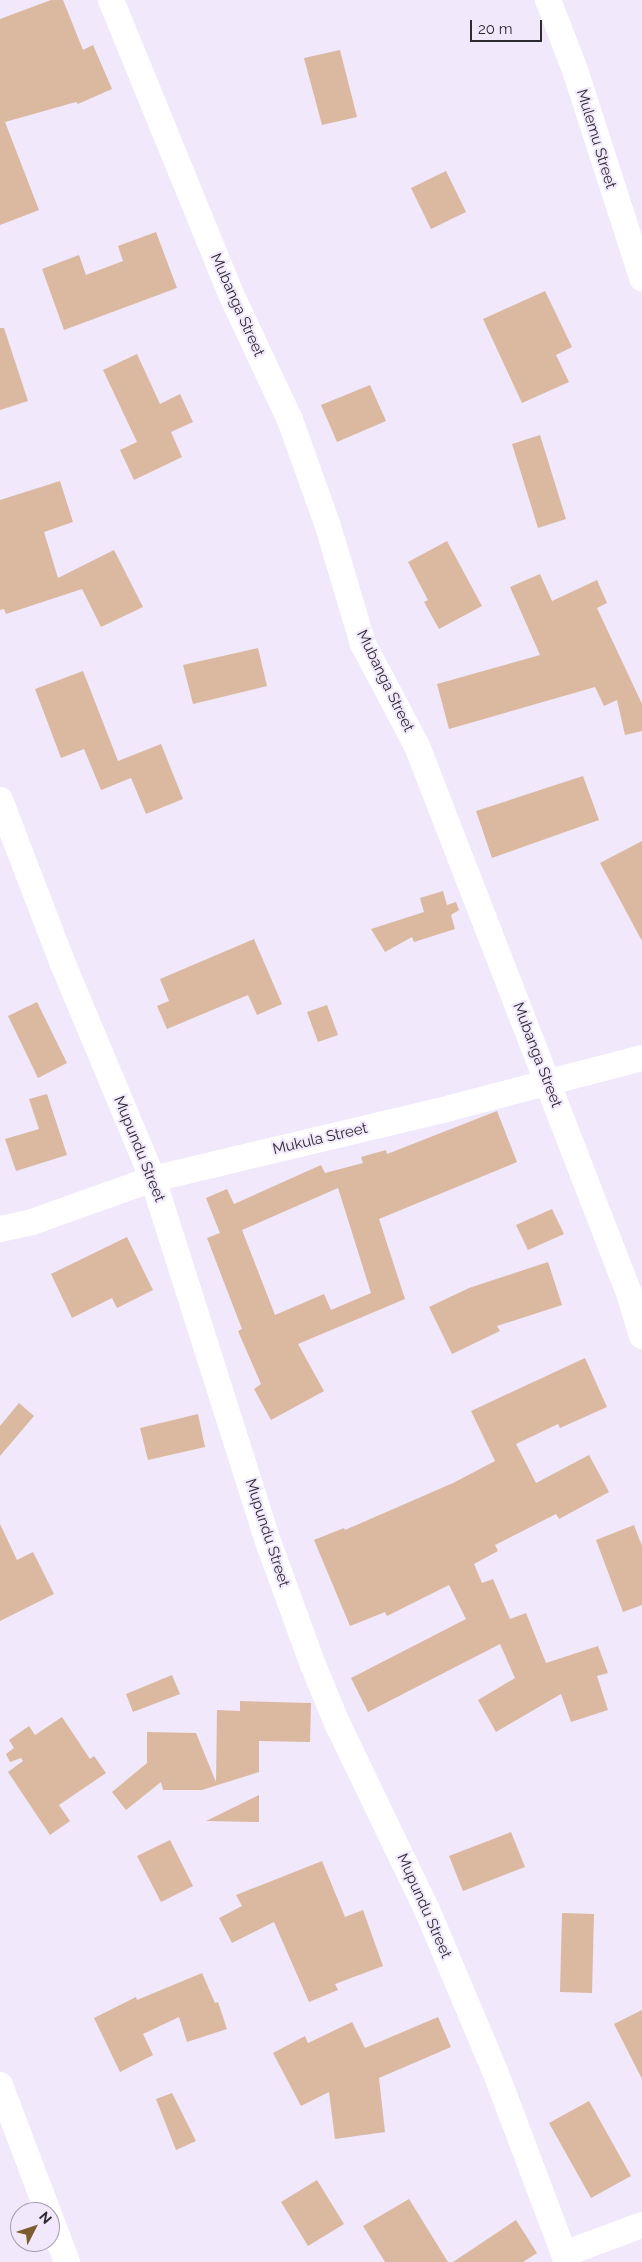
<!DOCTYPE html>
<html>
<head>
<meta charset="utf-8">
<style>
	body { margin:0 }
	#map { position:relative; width:642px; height:2262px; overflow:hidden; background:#f1e8fb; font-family:Raleway,sans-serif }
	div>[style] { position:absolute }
	.building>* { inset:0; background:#dab9a0 }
	.street>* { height:26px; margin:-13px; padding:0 13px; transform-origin:13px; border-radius:13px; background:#fff }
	span { translate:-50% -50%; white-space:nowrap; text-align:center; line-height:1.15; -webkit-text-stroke:4px #f1e8fb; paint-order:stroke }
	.street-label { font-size:15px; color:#2f2b32 }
	.north { position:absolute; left:10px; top:2202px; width:50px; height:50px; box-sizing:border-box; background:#f1e8fb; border:1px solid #a39cab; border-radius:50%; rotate:49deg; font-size:14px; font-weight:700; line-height:20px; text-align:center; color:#2f2b32 }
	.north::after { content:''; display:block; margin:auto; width:18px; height:22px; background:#7c5d32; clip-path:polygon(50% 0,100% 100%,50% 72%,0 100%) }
	.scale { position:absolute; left:470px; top:20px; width:72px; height:22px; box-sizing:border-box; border:2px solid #2f2b32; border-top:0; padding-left:6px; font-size:15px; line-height:18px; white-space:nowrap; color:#2f2b32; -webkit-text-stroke:4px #f1e8fb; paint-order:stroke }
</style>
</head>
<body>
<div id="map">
	<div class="building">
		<div style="clip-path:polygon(51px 0,63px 0,83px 50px,93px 45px,112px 89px,78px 104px,76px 102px,5px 122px,39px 210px,0 225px,0 19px)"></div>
		<div style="clip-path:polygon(340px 50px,357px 117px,322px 125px,304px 58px)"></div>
		<div style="clip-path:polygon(446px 171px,466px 212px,431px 229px,411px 188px)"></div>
		<div style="clip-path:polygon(156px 232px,177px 288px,64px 330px,42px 269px,79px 255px,86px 275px,123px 261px,118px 246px)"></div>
		<div style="clip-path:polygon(545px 291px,572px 347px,556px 355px,569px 382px,522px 403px,483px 319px)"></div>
		<div style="clip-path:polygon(0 328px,4px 328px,28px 401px,0 410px)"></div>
		<div style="clip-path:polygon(137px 354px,160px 404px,180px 394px,193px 422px,171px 432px,182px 457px,134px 480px,120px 450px,137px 442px,103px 370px)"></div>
		<div style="clip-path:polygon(370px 385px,386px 421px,337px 442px,321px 405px)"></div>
		<div style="clip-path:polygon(540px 435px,566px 519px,538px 528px,512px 444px)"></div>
		<div style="clip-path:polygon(60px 481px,73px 522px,44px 532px,58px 578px,114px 550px,143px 607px,101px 627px,82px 589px,6px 614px,4px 609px,0 610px,0 500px)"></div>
		<div style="clip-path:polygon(447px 541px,482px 606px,439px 629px,424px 602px,428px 600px,408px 562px)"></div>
		<div style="clip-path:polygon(540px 574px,552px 601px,597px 580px,607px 603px,597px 608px,642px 704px,642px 731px,625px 735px,617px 700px,604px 706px,595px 687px,449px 729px,437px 684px,540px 655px,510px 587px)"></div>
		<div style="clip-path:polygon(258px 648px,267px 686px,193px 704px,183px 665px)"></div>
		<div style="clip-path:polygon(83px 671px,118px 761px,161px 744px,183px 799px,146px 814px,131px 778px,101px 790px,84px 749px,61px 758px,35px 689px)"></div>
		<div style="clip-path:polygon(583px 776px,599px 820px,492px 858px,476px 811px)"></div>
		<div style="clip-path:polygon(642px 841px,642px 941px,600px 863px)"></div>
		<div style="clip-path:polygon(443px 891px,447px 905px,456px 902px,459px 910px,451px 915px,455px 929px,414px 942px,412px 937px,385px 952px,371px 929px,424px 912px,420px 898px)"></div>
		<div style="clip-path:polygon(254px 939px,282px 1004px,257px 1015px,248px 995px,167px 1029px,157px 1006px,169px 1001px,160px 979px)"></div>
		<div style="clip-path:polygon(37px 1002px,67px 1063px,38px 1078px,8px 1016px)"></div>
		<div style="clip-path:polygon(327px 1005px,338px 1035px,318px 1042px,307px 1012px)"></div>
		<div style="clip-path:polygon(47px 1094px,67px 1155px,16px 1171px,5px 1139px,39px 1129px,29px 1099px)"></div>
		<div style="clip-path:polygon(evenodd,497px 1111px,517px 1162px,379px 1219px,405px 1299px,298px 1344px,324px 1391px,271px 1420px,254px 1389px,261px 1384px,238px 1331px,242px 1329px,207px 1238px,220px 1233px,206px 1198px,227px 1189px,234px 1204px,321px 1165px,325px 1173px,363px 1163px,361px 1157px,386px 1150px,387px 1154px,497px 1111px,338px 1188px,371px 1293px,331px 1310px,324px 1294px,275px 1315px,242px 1230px,338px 1188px)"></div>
		<div style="clip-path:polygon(552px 1209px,564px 1234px,528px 1250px,516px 1225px)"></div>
		<div style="clip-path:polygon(127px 1237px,153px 1290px,117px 1308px,112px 1298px,72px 1318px,51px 1274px)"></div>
		<div style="clip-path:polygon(548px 1262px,562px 1305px,497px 1326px,500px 1331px,452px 1354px,429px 1307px,469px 1288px)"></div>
		<div style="clip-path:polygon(585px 1358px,607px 1407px,560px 1428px,558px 1424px,516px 1444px,536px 1483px,589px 1455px,609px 1492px,559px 1519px,556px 1514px,495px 1545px,498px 1551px,474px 1564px,482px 1583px,493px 1579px,510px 1619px,526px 1613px,546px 1663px,598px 1646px,608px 1673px,597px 1676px,608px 1710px,571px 1722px,561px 1694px,496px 1732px,478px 1700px,515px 1678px,500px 1644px,368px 1712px,351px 1678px,466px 1619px,449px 1585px,387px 1616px,385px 1612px,350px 1626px,314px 1540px,344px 1528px,345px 1530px,453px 1483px,495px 1461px,471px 1411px)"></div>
		<div style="clip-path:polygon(19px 1403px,34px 1416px,0 1456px,0 1426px)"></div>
		<div style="clip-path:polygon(198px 1414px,205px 1447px,148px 1460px,140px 1428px)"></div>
		<div style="clip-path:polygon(0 1524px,17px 1560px,33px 1552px,54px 1594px,0 1621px)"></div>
		<div style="clip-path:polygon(634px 1525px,642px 1546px,642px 1605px,623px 1612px,596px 1540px)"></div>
		<div style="clip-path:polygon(172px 1675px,180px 1694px,133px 1712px,126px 1694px)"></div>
		<div style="clip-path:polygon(240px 1701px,311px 1703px,310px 1742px,259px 1741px,259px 1772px,202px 1790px,163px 1790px,161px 1782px,126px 1810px,112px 1792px,147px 1763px,147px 1732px,196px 1733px,216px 1782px,217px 1710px,240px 1711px)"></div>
		<div style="clip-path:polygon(62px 1717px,90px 1759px,94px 1756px,106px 1773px,59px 1805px,70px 1821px,50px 1835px,8px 1772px,23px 1761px,21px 1758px,10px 1762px,6px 1754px,14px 1748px,9px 1740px,29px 1726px,35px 1735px)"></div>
		<div style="clip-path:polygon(259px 1795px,259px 1822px,206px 1821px)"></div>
		<div style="clip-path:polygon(511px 1832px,525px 1867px,463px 1891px,449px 1856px)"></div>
		<div style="clip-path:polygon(170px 1840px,193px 1886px,161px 1902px,137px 1856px)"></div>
		<div style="clip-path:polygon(322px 1861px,345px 1917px,363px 1910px,383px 1966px,335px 1984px,338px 1990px,309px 2002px,274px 1922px,232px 1943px,219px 1918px,242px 1906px,236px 1895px)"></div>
		<div style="clip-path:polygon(562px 1913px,594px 1914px,592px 1993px,560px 1992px)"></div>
		<div style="clip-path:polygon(202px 1973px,215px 2003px,218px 2002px,227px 2029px,187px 2042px,179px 2017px,143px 2034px,153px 2055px,120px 2072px,94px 2018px,136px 1997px,137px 2000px)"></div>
		<div style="clip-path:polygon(642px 2010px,642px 2079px,614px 2024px)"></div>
		<div style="clip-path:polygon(438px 2017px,451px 2047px,379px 2078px,385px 2132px,335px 2139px,329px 2092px,301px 2106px,273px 2053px,305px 2036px,308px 2043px,352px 2022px,365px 2048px)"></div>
		<div style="clip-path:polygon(172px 2093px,196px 2141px,176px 2150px,156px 2099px)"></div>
		<div style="clip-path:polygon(589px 2101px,631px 2176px,591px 2198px,549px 2123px)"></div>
		<div style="clip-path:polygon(317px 2180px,344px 2224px,308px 2246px,281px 2202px)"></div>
		<div style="clip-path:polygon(409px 2199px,448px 2262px,385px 2262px,363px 2226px)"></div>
		<div style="clip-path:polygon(516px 2220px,537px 2253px,523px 2262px,453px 2262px)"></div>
	</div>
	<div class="street">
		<div style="left:111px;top:0;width:318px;rotate:67.8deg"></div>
		<div style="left:231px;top:294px;width:139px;rotate:64.9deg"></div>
		<div style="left:290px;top:420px;width:113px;rotate:70.3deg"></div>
		<div style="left:328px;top:526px;width:123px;rotate:73.5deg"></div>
		<div style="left:363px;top:644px;width:115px;rotate:62.1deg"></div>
		<div style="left:417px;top:746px;width:587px;rotate:68.82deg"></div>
		<div style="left:629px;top:1293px;width:45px;rotate:73.2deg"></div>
		<div style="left:548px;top:0;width:75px;rotate:68.9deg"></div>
		<div style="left:575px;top:70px;width:219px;rotate:72.1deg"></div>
		<div style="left:0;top:800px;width:176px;rotate:69deg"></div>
		<div style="left:63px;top:964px;width:233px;rotate:67.3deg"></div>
		<div style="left:153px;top:1179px;width:386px;rotate:72.4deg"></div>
		<div style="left:270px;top:1547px;width:126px;rotate:70deg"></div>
		<div style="left:313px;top:1665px;width:63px;rotate:67.5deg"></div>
		<div style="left:337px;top:1723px;width:210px;rotate:64.3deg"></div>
		<div style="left:428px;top:1912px;width:173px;rotate:67.2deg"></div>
		<div style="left:495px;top:2071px;width:204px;rotate:69.3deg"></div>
		<div style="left:0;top:1229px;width:33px;rotate:-12deg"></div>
		<div style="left:32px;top:1222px;width:128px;rotate:-19.6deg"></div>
		<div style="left:153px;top:1179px;width:305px;rotate:-13.4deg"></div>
		<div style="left:450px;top:1108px;width:198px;rotate:-14.6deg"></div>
		<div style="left:0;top:2085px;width:136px;rotate:69.3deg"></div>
		<div style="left:50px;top:2217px;width:48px;rotate:69.3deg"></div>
		<div style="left:564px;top:2254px;width:83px;rotate:-20.4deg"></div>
	</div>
	<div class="street-label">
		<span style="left:596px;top:139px;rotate:73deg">Mulemu Street</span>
		<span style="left:237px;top:305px;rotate:66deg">Mubanga Street</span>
		<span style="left:385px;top:681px;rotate:64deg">Mubanga Street</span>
		<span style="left:537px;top:1055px;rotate:69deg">Mubanga Street</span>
		<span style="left:320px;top:1139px;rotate:-13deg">Mukula Street</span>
		<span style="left:139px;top:1149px;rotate:68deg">Mupundu Street</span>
		<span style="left:267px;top:1533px;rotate:72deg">Mupundu Street</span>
		<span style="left:424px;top:1906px;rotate:66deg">Mupundu Street</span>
	</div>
	<div class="north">N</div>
	<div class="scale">20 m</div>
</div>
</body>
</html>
